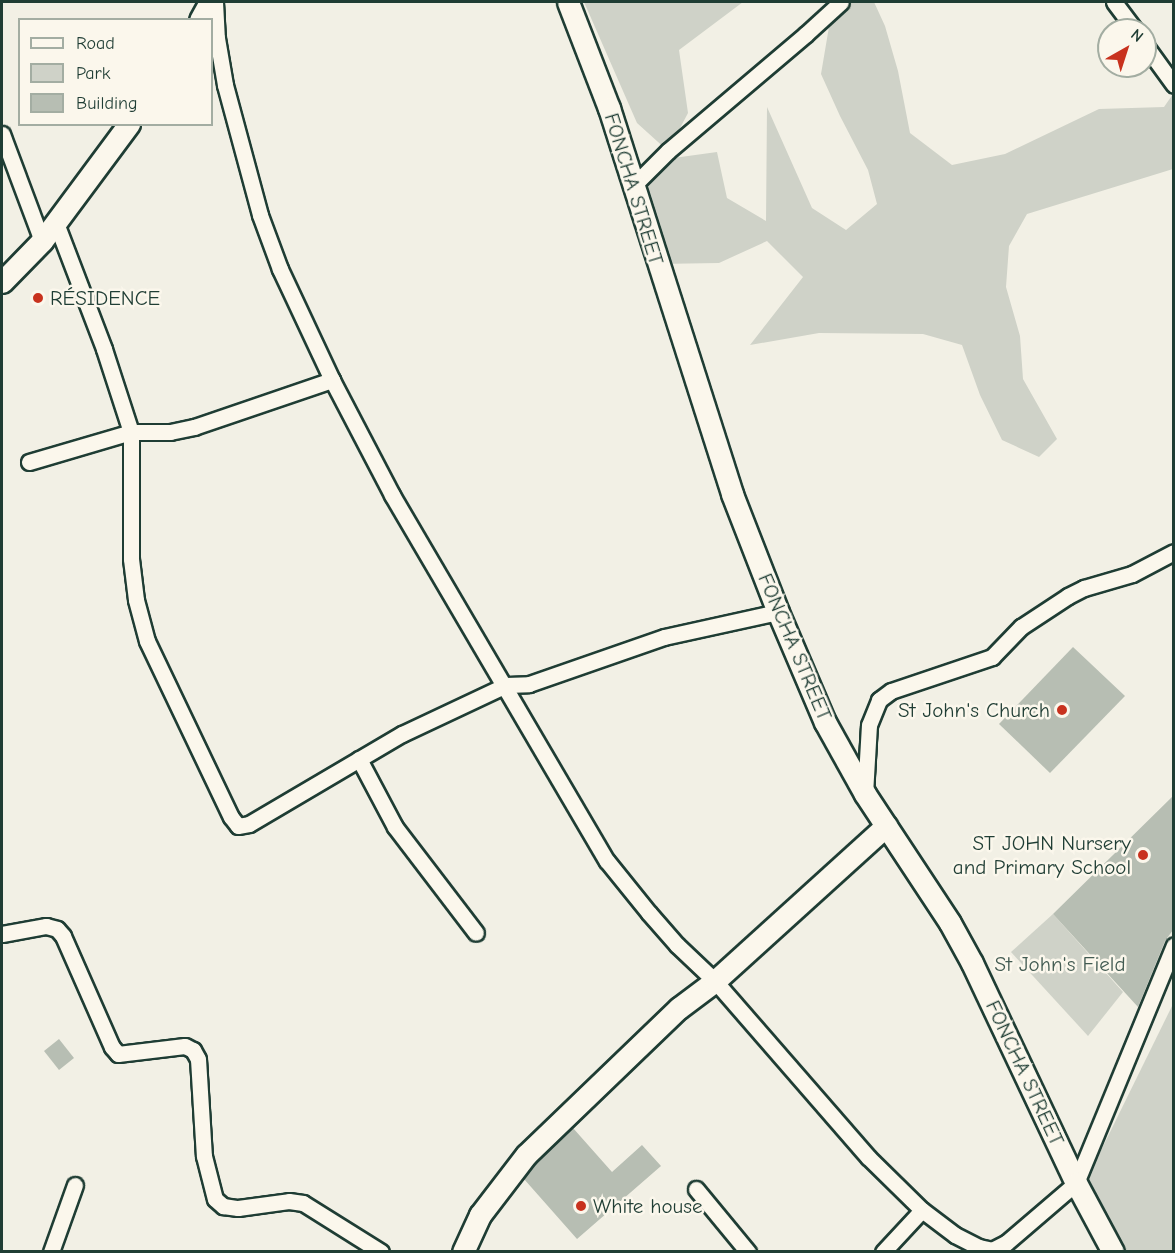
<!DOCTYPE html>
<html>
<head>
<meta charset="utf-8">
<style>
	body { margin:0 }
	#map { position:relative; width:1175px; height:1253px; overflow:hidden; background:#f2f0e5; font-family:"Comic Neue",sans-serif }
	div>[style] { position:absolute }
	.green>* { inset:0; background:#cfd2c8 }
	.building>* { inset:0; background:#b7beb3 }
	.roads { filter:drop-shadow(2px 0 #1f3d34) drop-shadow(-2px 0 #1f3d34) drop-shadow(0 2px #1f3d34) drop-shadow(0 -2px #1f3d34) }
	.street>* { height:15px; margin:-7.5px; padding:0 7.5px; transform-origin:7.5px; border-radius:7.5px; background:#fbf7ec }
	.secondary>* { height:21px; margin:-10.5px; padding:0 10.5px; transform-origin:10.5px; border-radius:10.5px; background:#fbf7ec }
	.dots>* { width:16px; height:16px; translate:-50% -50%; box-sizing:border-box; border:3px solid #fbf7ec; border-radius:50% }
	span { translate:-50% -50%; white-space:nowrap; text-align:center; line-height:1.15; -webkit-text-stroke:5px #fbf7ec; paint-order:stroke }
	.street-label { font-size:21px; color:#1f3d34 }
	.poi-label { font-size:21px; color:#1f3d34 }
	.left { translate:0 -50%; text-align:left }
	.right { translate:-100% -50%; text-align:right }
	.park-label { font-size:21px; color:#425b52 }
	.frame { position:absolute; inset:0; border:3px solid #1f3d34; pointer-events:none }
	.legend { position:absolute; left:18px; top:18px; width:195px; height:108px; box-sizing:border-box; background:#fbf7ec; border:2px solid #a3ada2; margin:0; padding:8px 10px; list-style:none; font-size:18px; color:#1f3d34 }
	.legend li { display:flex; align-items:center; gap:12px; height:30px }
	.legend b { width:30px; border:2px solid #a3ada2 }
	.north { position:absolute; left:1097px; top:18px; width:60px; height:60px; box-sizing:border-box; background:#fbf7ec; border:2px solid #a3ada2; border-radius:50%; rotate:39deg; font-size:16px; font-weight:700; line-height:24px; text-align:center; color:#1f3d34 }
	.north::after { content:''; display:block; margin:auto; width:21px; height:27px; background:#c8321e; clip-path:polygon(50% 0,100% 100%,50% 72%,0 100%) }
</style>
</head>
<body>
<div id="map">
	<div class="green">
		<div style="clip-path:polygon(584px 2px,743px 2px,679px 50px,688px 113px,668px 151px,637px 123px)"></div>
		<div style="clip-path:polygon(848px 2px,874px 2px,885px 26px,898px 71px,910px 133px,952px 165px,1005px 154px,1099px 109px,1164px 107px,1173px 94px,1173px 169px,1027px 214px,1009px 246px,1006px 287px,1020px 336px,1023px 379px,1057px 439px,1039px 457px,1002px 440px,980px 395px,962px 345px,923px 334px,819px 333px,750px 345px,803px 277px,767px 241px,719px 263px,658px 264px,633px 186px,659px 160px,717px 152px,727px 198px,766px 221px,767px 107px,812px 208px,846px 230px,877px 204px,868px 170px,840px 116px,821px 74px,831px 15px)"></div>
		<div style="clip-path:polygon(1053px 914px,1123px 992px,1088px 1036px,1011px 952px)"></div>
		<div style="clip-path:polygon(1173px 1004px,1173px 1251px,1121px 1251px,1084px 1185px)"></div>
	</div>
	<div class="building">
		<div style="clip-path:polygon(1073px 647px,1125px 696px,1050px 773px,999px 724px)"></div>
		<div style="clip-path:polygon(1173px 796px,1173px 930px,1165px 941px,1138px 1007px,1053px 914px)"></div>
		<div style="clip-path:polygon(59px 1039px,74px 1058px,59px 1070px,44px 1051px)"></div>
		<div style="clip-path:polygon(573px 1128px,612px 1172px,642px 1145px,661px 1166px,577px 1239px,524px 1179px,536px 1164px)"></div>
	</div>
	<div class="roads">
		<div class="street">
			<div style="left:215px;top:2px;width:36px;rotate:87deg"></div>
			<div style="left:217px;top:38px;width:48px;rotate:80.3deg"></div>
			<div style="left:225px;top:85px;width:135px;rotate:74.9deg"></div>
			<div style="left:260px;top:215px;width:58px;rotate:69.7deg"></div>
			<div style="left:280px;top:269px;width:123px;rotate:64.9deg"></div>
			<div style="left:332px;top:380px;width:130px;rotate:62.4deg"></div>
			<div style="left:392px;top:495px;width:424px;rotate:59.6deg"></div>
			<div style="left:607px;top:861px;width:67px;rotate:51.1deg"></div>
			<div style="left:649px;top:913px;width:43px;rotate:48.8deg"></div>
			<div style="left:677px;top:945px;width:52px;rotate:43.5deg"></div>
			<div style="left:715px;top:981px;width:233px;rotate:49deg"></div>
			<div style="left:868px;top:1157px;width:76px;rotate:44.5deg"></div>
			<div style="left:922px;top:1210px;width:41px;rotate:37.1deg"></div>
			<div style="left:955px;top:1235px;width:27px;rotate:27deg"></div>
			<div style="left:979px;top:1247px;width:13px;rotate:13deg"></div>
			<div style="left:992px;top:1250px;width:16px;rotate:-27deg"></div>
			<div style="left:1006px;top:1243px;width:92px;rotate:-40.6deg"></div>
			<div style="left:1076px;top:1183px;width:257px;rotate:-67.6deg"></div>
			<div style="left:1114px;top:2px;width:35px;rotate:53deg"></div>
			<div style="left:1145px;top:45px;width:49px;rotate:54.1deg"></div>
			<div style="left:2px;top:134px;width:114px;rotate:69.5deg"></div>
			<div style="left:633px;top:186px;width:49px;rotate:-45deg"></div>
			<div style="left:668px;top:151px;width:181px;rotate:-40.3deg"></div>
			<div style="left:806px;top:34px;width:47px;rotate:-42.4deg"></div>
			<div style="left:56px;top:223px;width:135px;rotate:69.1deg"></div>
			<div style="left:104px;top:349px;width:87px;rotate:72deg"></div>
			<div style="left:131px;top:432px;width:127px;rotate:90deg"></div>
			<div style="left:131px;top:559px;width:41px;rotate:83deg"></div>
			<div style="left:136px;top:600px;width:42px;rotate:75deg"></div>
			<div style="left:147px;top:641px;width:195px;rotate:64.5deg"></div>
			<div style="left:231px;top:817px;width:11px;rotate:52deg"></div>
			<div style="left:238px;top:826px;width:11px;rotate:-10deg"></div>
			<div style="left:249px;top:824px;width:178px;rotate:-30.5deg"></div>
			<div style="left:402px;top:734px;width:115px;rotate:-25.2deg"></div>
			<div style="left:506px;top:685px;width:23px;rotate:-2deg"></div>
			<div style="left:529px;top:684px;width:143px;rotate:-19.2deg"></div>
			<div style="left:664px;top:637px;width:117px;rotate:-12.4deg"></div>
			<div style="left:29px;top:462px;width:106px;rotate:-16.4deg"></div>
			<div style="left:131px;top:432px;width:39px"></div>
			<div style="left:170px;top:432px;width:25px;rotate:-12deg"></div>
			<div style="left:194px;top:427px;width:146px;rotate:-18.8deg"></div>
			<div style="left:359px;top:759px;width:77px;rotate:62.1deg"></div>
			<div style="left:395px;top:827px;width:133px;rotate:52.6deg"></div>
			<div style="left:865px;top:794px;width:69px;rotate:-86.7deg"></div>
			<div style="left:869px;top:725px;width:27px;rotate:-68deg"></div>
			<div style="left:879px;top:700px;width:15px;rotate:-37deg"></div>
			<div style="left:891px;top:691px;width:107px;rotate:-18.6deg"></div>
			<div style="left:992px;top:657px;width:42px;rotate:-46deg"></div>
			<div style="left:1021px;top:627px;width:56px;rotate:-33.4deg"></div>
			<div style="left:1068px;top:596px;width:18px;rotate:-27deg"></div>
			<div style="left:1084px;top:588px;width:50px;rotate:-16.3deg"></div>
			<div style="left:1132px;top:574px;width:47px;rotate:-27.6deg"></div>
			<div style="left:2px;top:934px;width:45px;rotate:-10.3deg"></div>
			<div style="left:46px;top:926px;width:11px;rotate:15deg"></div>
			<div style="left:57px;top:929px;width:9px;rotate:49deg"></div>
			<div style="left:63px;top:936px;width:121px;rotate:66.2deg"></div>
			<div style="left:112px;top:1047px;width:9px;rotate:49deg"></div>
			<div style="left:118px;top:1054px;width:67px;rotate:-6.8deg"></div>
			<div style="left:185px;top:1046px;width:9px;rotate:27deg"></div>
			<div style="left:193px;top:1050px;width:10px;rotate:61deg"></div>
			<div style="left:198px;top:1059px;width:97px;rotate:86.5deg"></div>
			<div style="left:204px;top:1156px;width:44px;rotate:75.7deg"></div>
			<div style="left:215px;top:1199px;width:11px;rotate:41deg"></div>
			<div style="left:223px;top:1206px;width:15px;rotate:8deg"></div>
			<div style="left:238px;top:1208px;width:51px;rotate:-7.8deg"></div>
			<div style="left:289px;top:1201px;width:14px;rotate:8deg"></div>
			<div style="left:303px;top:1203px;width:92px;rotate:32.1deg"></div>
			<div style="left:696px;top:1189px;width:82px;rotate:50.5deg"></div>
			<div style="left:51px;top:1252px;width:71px;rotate:-70.3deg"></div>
			<div style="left:883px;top:1252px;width:57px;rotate:-47.1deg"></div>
		</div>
		<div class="secondary">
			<div style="left:568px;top:2px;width:114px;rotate:68.9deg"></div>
			<div style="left:609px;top:108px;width:405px;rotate:72.3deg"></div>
			<div style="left:732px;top:494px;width:127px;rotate:68.7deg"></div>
			<div style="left:778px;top:612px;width:120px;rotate:66.9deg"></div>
			<div style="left:825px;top:722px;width:82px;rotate:60.9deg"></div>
			<div style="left:865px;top:794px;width:154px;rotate:56.6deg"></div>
			<div style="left:950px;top:923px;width:46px;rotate:61.2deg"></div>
			<div style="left:972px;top:963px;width:243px;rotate:64.7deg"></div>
			<div style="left:1076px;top:1183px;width:78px;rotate:61.8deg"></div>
			<div style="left:200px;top:20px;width:21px;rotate:-61deg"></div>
			<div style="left:2px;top:282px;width:57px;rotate:-45.7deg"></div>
			<div style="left:42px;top:241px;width:146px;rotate:-53.4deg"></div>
			<div style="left:463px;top:1252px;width:41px;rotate:-65.3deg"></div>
			<div style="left:480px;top:1215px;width:76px;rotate:-52.5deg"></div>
			<div style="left:526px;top:1155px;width:212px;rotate:-43.9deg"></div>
			<div style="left:679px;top:1008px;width:45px;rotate:-36.9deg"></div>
			<div style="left:715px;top:981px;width:231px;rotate:-42.2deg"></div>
		</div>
	</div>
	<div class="dots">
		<div style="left:38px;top:298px;background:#c8321e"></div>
		<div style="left:1062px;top:710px;background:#c8321e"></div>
		<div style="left:1143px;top:855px;background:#c8321e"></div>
		<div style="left:581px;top:1206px;background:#c8321e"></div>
	</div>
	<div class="street-label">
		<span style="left:634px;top:189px;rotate:73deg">FONCHA STREET</span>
		<span style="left:795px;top:647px;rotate:67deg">FONCHA STREET</span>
		<span style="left:1025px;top:1073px;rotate:65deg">FONCHA STREET</span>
	</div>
	<div class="poi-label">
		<span class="left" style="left:50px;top:298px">RÉSIDENCE</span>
		<span class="right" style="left:1050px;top:710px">St John's Church</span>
		<span class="right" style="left:1131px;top:855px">ST JOHN Nursery<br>and Primary School</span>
		<span class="left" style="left:593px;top:1206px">White house</span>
	</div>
	<div class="park-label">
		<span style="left:1060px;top:964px">St John's Field</span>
	</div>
	<div class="frame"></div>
	<ul class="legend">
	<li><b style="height:8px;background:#fbf7ec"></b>Road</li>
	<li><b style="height:16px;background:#cfd2c8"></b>Park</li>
	<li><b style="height:16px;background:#b7beb3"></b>Building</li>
	</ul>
	<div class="north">N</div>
</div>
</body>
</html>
